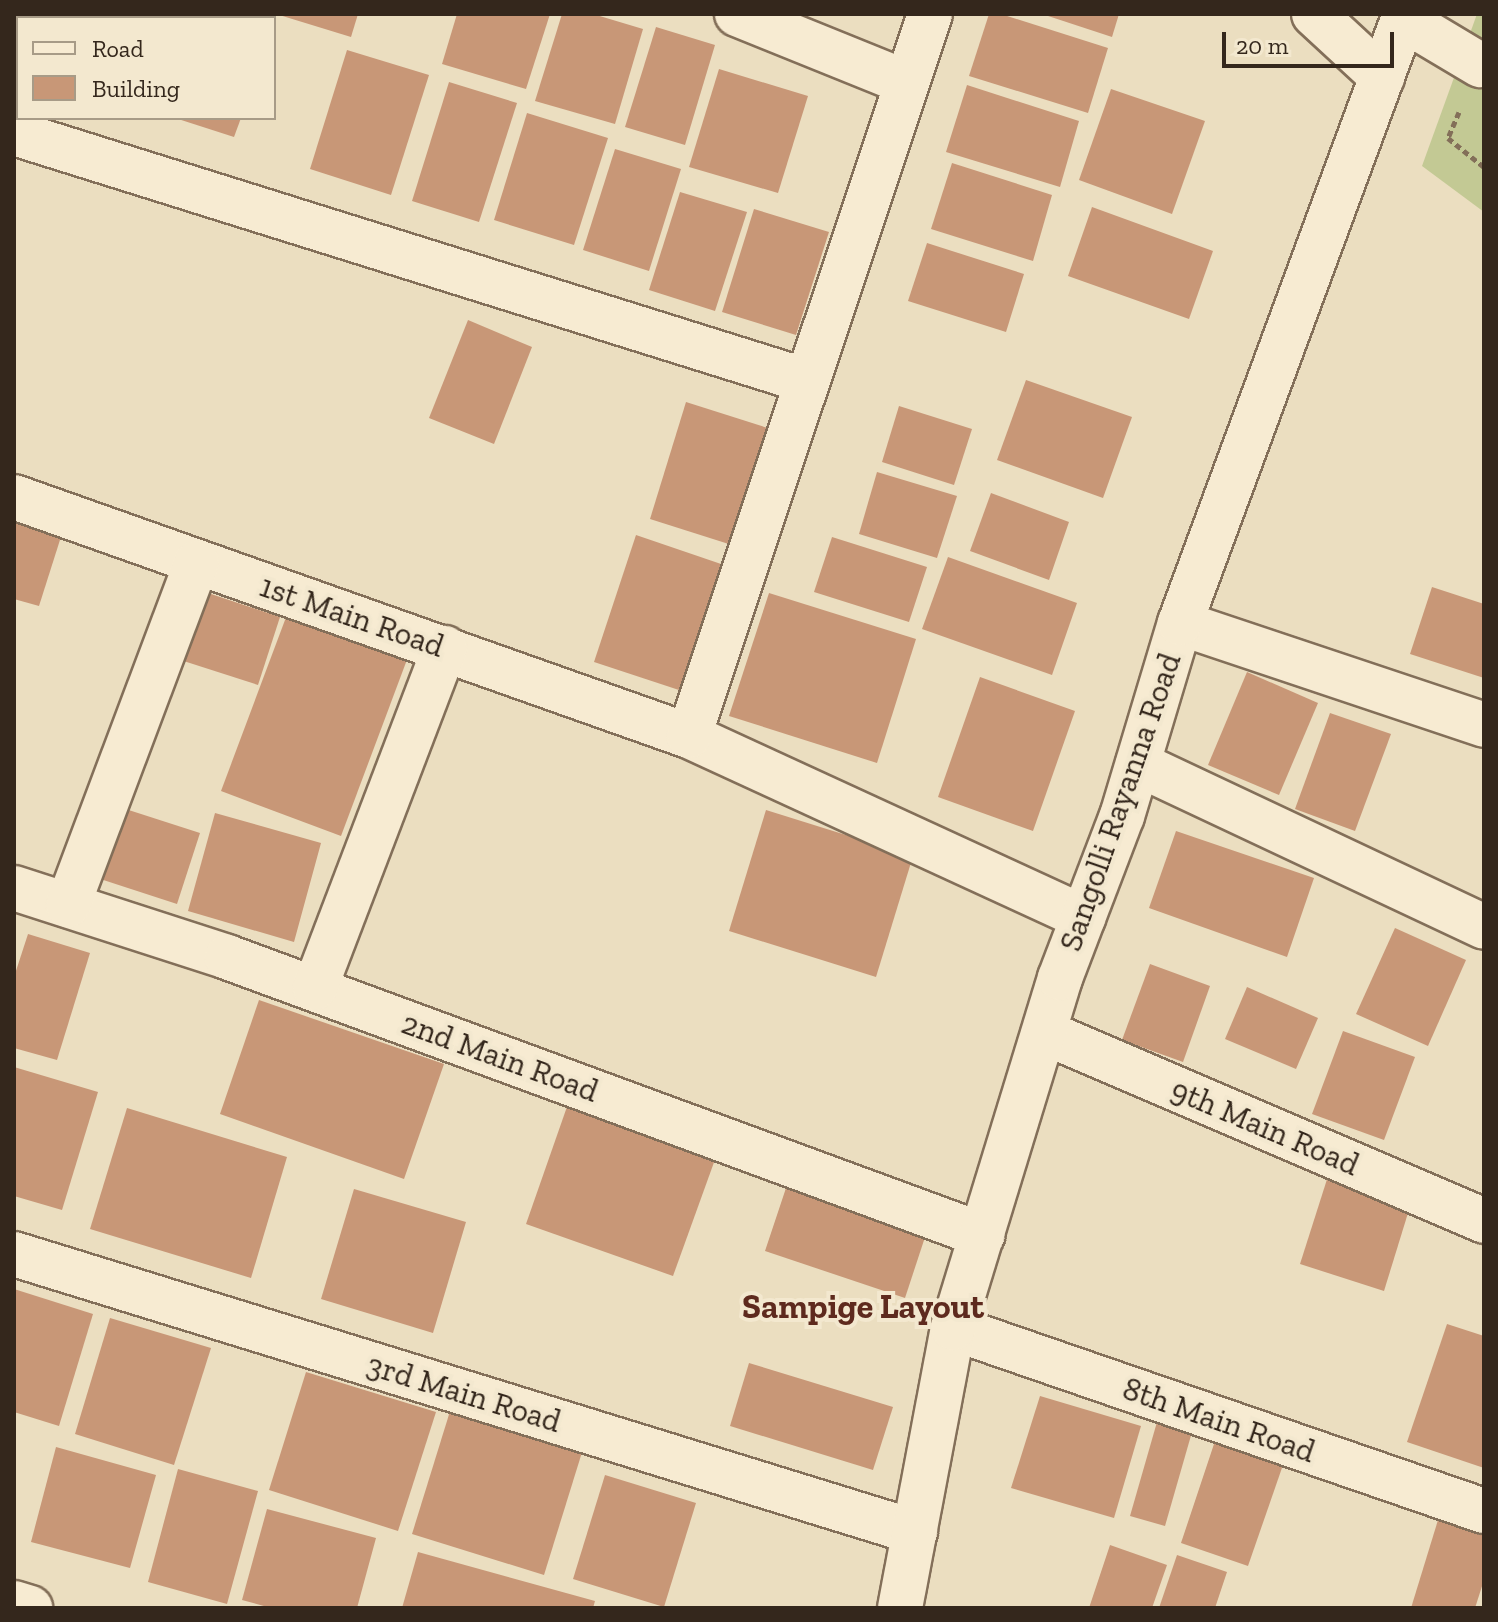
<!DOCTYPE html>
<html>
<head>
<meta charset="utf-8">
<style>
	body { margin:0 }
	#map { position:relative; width:1498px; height:1622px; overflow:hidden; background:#ebdec0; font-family:"Zilla Slab",serif }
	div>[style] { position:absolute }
	.green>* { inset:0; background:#c3c994 }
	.building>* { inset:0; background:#c89777 }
	.path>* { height:5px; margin-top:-2.5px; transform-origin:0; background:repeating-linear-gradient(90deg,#836f59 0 6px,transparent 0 10px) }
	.roads { filter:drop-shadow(2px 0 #836f59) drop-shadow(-2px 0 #836f59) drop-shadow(0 2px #836f59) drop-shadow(0 -2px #836f59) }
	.street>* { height:44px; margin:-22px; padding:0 22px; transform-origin:22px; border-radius:22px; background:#f7ebd2 }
	.secondary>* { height:44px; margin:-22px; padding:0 22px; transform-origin:22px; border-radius:22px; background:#f7ebd2 }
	span { translate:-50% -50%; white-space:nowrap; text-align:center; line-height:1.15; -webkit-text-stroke:8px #f3e8cf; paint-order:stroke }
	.street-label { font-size:32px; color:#34271c }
	.neighbourhood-label { font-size:34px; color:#5e2a1e; font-weight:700 }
	.frame { position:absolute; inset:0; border:16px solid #34271c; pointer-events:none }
	.legend { position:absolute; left:16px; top:16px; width:260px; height:104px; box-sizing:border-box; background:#f3e8cf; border:2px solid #a79b87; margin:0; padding:10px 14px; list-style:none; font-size:24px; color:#34271c }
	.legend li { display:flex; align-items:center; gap:16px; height:40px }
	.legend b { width:40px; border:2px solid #a79b87 }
	.scale { position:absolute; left:1222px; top:32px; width:172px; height:36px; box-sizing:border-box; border:4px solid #34271c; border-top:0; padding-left:10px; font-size:24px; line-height:28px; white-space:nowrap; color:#34271c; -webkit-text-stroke:6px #f3e8cf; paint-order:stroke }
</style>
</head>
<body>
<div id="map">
	<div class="green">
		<div style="clip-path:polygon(1477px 14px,1484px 14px,1484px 212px,1422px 166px)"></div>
	</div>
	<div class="building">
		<div style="clip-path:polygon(14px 14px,30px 14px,29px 18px,18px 18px,15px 63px)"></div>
		<div style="clip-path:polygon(38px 14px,95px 14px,94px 18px,37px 18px)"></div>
		<div style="clip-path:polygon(108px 14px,179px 14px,178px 18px,107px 18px)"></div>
		<div style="clip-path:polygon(276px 14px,358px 14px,351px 37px)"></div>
		<div style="clip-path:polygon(457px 14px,550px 14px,526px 89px,442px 64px)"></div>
		<div style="clip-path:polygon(562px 14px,593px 14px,643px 29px,615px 124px,535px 101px)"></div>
		<div style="clip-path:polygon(989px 14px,1001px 14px,1108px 48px,1088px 113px,969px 76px)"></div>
		<div style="clip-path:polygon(1042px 14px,1119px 14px,1112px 37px)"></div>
		<div style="clip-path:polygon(656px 27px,715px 45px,685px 145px,625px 127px)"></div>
		<div style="clip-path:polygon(347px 50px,429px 75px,391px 195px,310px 169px)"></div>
		<div style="clip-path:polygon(719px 69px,808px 96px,778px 193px,689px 167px)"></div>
		<div style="clip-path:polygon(449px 82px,517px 103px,479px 222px,412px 201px)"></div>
		<div style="clip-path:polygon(967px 85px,1079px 121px,1060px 187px,946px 152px)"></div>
		<div style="clip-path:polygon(1111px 89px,1205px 121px,1172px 214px,1079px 180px)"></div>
		<div style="clip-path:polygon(527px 113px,608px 138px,574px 245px,494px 220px)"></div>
		<div style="clip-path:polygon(175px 118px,241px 118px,234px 137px)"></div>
		<div style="clip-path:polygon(615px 149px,681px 169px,649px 271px,583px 250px)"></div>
		<div style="clip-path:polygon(952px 163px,1052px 195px,1033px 261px,931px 229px)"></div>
		<div style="clip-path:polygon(680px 192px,747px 212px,715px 311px,649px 290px)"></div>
		<div style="clip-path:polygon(1092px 207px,1213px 251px,1189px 319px,1068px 276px)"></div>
		<div style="clip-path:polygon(754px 209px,829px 232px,796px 335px,722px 312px)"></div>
		<div style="clip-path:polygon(927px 243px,1024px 274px,1006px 332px,908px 301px)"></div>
		<div style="clip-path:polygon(468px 320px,532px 347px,494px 444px,429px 418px)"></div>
		<div style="clip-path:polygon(1026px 380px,1132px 417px,1103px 498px,997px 460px)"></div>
		<div style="clip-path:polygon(686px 402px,771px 429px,735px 546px,650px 519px)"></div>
		<div style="clip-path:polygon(899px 406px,972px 429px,954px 485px,882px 462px)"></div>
		<div style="clip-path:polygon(877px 472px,957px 496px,937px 558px,859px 534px)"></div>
		<div style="clip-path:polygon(991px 493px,1069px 522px,1049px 580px,970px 551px)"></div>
		<div style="clip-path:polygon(14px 505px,66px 521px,39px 606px,14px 599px)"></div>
		<div style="clip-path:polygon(636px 535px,724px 565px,682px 691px,594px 662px)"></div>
		<div style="clip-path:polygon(832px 537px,927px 567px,909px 622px,814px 592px)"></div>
		<div style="clip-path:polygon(948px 557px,1077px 603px,1052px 675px,922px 629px)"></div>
		<div style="clip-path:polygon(190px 587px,280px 617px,258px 685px,168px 656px)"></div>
		<div style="clip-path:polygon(1432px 587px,1484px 604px,1484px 678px,1410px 654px)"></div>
		<div style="clip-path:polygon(769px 593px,916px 639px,877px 763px,729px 716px)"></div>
		<div style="clip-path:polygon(291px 604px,411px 649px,341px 836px,221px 791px)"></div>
		<div style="clip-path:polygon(1247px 672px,1318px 703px,1279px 795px,1208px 765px)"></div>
		<div style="clip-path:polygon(980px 677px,1075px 711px,1033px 831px,938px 797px)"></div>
		<div style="clip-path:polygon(1330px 713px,1391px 734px,1355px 831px,1295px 809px)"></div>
		<div style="clip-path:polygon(110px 804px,200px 833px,177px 904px,88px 875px)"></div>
		<div style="clip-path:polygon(766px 810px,913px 856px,876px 977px,729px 931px)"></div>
		<div style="clip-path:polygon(215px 813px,321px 843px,294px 942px,188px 911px)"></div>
		<div style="clip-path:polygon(1176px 831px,1314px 878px,1287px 957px,1149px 908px)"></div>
		<div style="clip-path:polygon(1395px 928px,1466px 960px,1428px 1046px,1356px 1014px)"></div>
		<div style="clip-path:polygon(28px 934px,90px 953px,57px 1060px,14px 1048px,14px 977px)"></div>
		<div style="clip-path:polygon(1150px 964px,1210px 986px,1183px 1062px,1122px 1040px)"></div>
		<div style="clip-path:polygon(1247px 987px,1318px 1018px,1296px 1069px,1225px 1039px)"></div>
		<div style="clip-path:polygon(259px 1000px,444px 1064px,404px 1179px,220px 1114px)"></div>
		<div style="clip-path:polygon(1343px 1031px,1415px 1057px,1384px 1140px,1312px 1114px)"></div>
		<div style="clip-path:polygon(14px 1067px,98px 1092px,62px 1210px,14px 1196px)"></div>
		<div style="clip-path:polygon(569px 1101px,717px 1154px,673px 1276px,526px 1224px)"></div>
		<div style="clip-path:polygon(127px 1108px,287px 1157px,251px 1278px,90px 1229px)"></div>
		<div style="clip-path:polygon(1329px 1173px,1412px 1200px,1384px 1291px,1300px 1264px)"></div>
		<div style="clip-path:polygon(788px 1182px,928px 1228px,905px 1298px,765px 1251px)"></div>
		<div style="clip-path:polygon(354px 1189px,466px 1222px,433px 1333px,321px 1299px)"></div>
		<div style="clip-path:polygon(14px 1289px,93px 1314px,59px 1426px,14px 1412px)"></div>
		<div style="clip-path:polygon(110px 1318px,211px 1348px,174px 1465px,75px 1434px)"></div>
		<div style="clip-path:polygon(1447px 1324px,1484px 1336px,1484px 1468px,1407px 1442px)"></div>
		<div style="clip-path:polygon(749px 1363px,893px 1407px,873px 1470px,730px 1426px)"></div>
		<div style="clip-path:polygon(306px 1372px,436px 1412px,398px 1531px,269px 1490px)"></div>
		<div style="clip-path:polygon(1040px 1396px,1141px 1426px,1114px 1518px,1011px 1488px)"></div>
		<div style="clip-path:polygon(451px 1408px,583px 1449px,544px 1575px,412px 1534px)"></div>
		<div style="clip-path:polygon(1157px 1422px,1192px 1432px,1165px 1526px,1130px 1516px)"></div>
		<div style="clip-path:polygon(1216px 1438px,1284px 1462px,1248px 1566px,1181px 1543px)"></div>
		<div style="clip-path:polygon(56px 1447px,156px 1475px,130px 1568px,31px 1542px)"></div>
		<div style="clip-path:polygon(178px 1469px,258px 1491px,227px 1604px,148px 1582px)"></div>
		<div style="clip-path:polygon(605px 1475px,696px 1503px,664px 1607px,573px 1579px)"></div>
		<div style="clip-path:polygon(1442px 1507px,1484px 1520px,1484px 1580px,1475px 1608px,1411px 1608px)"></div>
		<div style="clip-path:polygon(267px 1509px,376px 1538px,357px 1608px,271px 1608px,242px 1600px)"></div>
		<div style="clip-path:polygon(1110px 1545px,1167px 1565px,1152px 1608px,1089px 1608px)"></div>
		<div style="clip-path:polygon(418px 1552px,595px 1601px,593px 1608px,402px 1608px)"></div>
		<div style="clip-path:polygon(1177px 1555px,1227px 1572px,1215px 1608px,1159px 1608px)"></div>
	</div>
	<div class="path">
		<div style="left:1459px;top:112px;width:28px;rotate:113deg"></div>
		<div style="left:1448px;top:138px;width:46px;rotate:38.9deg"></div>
	</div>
	<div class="roads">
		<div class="street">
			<div style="left:737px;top:14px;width:181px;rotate:22deg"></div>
			<div style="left:1314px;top:14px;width:93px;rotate:42.8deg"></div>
			<div style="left:1403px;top:19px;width:90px;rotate:30.9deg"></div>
			<div style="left:14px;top:133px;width:831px;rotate:17.37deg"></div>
			<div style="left:14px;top:497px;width:716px;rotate:19.5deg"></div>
			<div style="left:689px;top:736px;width:434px;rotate:24.7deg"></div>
			<div style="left:1180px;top:623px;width:321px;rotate:18.5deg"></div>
			<div style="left:689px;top:736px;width:761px;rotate:-71.54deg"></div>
			<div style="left:1138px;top:764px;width:382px;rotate:25.2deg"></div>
			<div style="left:14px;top:888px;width:224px;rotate:17.9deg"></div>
			<div style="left:227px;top:957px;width:805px;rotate:20.21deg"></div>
			<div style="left:68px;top:905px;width:366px;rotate:-69.4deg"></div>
			<div style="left:315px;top:988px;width:364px;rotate:-69.1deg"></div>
			<div style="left:1046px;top:1033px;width:477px;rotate:23.2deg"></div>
			<div style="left:14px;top:1254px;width:943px;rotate:17.15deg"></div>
			<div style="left:953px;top:1328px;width:562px;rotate:19.02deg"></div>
			<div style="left:14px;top:1603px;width:17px;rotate:17deg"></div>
		</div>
		<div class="secondary">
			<div style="left:900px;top:1608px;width:285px;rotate:-79.3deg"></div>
			<div style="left:953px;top:1328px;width:366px;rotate:-73deg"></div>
			<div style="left:1060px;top:978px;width:173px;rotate:-69.1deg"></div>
			<div style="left:1122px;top:816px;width:202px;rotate:-73.3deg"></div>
			<div style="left:1180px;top:623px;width:649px;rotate:-69.72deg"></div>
		</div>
	</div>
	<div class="street-label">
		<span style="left:352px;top:616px;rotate:19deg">1st Main Road</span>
		<span style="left:1120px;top:802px;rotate:-71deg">Sangolli Rayanna Road</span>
		<span style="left:500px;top:1057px;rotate:20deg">2nd Main Road</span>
		<span style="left:1265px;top:1127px;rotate:23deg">9th Main Road</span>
		<span style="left:464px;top:1393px;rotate:17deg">3rd Main Road</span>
		<span style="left:1219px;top:1420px;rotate:19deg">8th Main Road</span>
	</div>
	<div class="neighbourhood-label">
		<span style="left:863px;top:1307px">Sampige Layout</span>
	</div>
	<div class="frame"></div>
	<ul class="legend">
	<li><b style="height:10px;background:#f7ebd2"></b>Road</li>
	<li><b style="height:22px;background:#c89777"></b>Building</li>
	</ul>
	<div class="scale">20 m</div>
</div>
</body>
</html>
